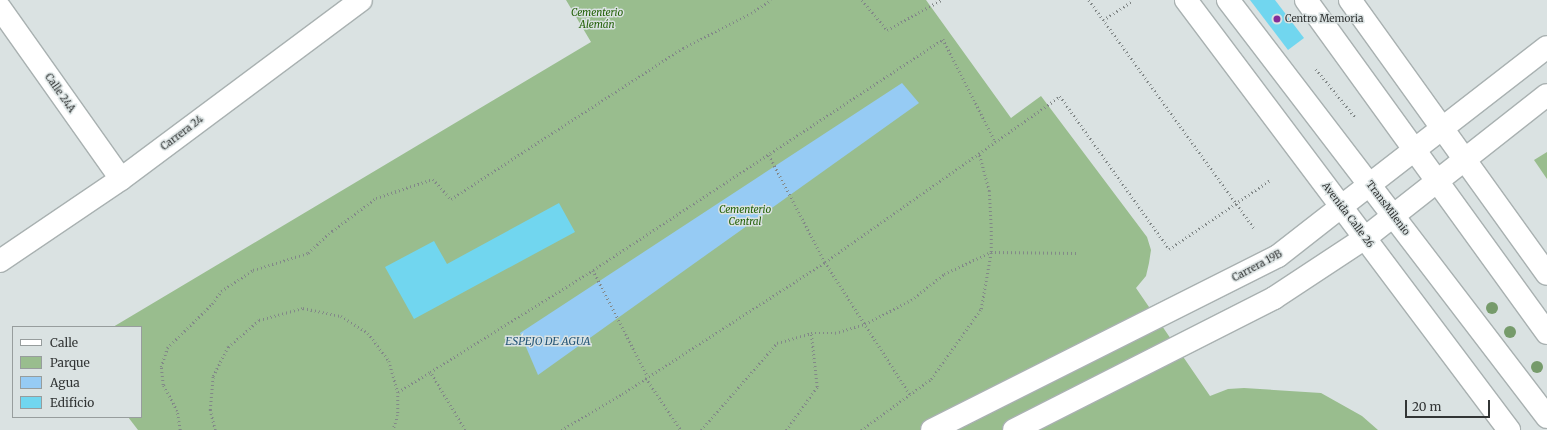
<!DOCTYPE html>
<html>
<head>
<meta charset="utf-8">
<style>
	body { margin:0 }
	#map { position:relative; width:1547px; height:430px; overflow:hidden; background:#dae2e2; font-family:Merriweather,serif }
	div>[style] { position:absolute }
	.green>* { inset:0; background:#99bd8e }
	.water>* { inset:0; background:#96cbf4 }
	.building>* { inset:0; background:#71d6ef }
	.path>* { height:2.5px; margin-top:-1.25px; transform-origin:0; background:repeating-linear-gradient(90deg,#828888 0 1px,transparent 0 4px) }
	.roads { filter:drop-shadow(1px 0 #a9b1b1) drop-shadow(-1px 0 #a9b1b1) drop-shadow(0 1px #a9b1b1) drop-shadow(0 -1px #a9b1b1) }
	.minor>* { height:22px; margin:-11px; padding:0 11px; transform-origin:11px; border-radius:11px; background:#fff }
	.major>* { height:22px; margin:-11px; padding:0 11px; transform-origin:11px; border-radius:11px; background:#fff }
	.trees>* { width:12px; height:12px; margin:-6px; border-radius:50%; background:#769b6b }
	.dots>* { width:11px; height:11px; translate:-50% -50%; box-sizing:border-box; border:2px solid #dae2e2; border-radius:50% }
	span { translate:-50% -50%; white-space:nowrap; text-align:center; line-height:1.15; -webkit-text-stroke:3px #dae2e2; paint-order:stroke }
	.park-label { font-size:10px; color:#246109; font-style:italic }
	.poi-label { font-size:10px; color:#323535 }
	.left { translate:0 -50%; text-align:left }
	.street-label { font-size:10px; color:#323535 }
	.water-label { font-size:11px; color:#245678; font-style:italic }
	.legend { position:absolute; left:12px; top:326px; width:130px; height:92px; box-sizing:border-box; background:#dae2e2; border:1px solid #979d9d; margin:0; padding:5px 7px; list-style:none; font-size:12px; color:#323535 }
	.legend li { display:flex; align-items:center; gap:8px; height:20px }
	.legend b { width:20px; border:1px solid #979d9d }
	.scale { position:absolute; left:1405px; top:400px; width:85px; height:18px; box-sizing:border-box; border:2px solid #323535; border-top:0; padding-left:5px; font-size:12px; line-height:14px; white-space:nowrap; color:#323535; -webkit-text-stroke:3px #dae2e2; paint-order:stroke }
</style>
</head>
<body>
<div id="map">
	<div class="green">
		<div style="clip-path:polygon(566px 0,926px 0,1011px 118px,1041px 96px,1147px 237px,1151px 250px,1149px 263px,1146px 276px,1136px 288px,1210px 396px,1228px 389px,1244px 388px,1321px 393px,1362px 416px,1378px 430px,138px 430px,128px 417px,141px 417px,141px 327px,113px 327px,591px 42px)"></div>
		<div style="clip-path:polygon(1547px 152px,1547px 179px,1534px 160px)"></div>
	</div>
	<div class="water">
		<div style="clip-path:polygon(902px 83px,919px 103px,538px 375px,520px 333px)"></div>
	</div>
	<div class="building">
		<div style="clip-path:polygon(1250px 0,1275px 0,1304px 38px,1288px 50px)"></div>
		<div style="clip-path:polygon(559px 203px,575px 232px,414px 319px,385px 267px,434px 241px,447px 264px)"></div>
	</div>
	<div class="path">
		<div style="left:862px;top:0;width:39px;rotate:50deg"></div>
		<div style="left:887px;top:30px;width:62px;rotate:-29.1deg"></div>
		<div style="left:1089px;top:0;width:283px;rotate:54.1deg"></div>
		<div style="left:1103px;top:20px;width:35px;rotate:-33deg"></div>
		<div style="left:1316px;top:69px;width:63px;rotate:50.8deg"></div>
		<div style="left:769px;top:155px;width:121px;rotate:62.4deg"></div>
		<div style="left:825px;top:262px;width:159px;rotate:57.3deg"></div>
		<div style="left:593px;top:270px;width:120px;rotate:62.8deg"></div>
		<div style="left:646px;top:378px;width:63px;rotate:56.1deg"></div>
		<div style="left:398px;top:392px;width:38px;rotate:-32deg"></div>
		<div style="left:180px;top:430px;width:19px;rotate:-99deg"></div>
		<div style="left:177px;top:411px;width:30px;rotate:-118deg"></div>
		<div style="left:163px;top:385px;width:18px;rotate:-96deg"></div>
		<div style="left:161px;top:367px;width:20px;rotate:-72deg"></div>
		<div style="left:167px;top:348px;width:63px;rotate:-44.4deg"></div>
		<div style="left:212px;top:304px;width:16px;rotate:-55deg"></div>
		<div style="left:221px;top:291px;width:38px;rotate:-33deg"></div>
		<div style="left:253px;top:270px;width:58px;rotate:-17.2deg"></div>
		<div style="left:308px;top:253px;width:33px;rotate:-43deg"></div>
		<div style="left:332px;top:231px;width:55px;rotate:-36.9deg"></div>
		<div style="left:376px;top:198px;width:60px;rotate:-18.4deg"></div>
		<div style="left:433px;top:179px;width:27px;rotate:48deg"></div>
		<div style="left:451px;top:199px;width:277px;rotate:-33.1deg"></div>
		<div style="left:683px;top:48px;width:76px;rotate:-27.2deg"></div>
		<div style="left:751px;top:13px;width:24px;rotate:-33deg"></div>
		<div style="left:215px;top:430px;width:21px;rotate:-104deg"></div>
		<div style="left:210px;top:410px;width:34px;rotate:-85deg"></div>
		<div style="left:213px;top:376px;width:33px;rotate:-63deg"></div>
		<div style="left:228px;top:347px;width:41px;rotate:-41.1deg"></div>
		<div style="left:259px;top:320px;width:46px;rotate:-15.3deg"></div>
		<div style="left:303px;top:308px;width:39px;rotate:12deg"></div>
		<div style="left:341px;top:316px;width:32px;rotate:32deg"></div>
		<div style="left:368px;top:333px;width:35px;rotate:53deg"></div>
		<div style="left:389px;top:361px;width:32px;rotate:74deg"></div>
		<div style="left:398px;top:392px;width:23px;rotate:90deg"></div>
		<div style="left:398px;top:415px;width:16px;rotate:108deg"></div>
		<div style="left:465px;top:430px;width:68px;rotate:-121.1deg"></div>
		<div style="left:430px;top:372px;width:192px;rotate:-32deg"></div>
		<div style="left:593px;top:270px;width:419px;rotate:-33.4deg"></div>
		<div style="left:943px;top:39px;width:114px;rotate:63deg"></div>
		<div style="left:561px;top:430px;width:71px;rotate:-30.5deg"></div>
		<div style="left:622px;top:394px;width:242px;rotate:-33deg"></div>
		<div style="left:825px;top:262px;width:288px;rotate:-35.2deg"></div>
		<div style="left:1060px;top:96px;width:188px;rotate:54.5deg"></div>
		<div style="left:1169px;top:249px;width:122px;rotate:-34.3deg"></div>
		<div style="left:701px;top:430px;width:116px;rotate:-48.9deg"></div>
		<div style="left:777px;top:343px;width:35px;rotate:-16deg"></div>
		<div style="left:811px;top:333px;width:24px"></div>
		<div style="left:835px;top:333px;width:31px;rotate:-17deg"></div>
		<div style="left:865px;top:324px;width:52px;rotate:-27.6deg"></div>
		<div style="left:911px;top:300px;width:42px;rotate:-38.2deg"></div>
		<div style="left:944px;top:274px;width:52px;rotate:-25.1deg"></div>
		<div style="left:991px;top:252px;width:86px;rotate:0.7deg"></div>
		<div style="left:786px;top:430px;width:53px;rotate:-54.2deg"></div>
		<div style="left:817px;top:387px;width:54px;rotate:-96.3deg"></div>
		<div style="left:861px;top:430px;width:87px;rotate:-36.1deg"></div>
		<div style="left:931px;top:379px;width:86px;rotate:-54.5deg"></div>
		<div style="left:981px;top:309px;width:58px;rotate:-80deg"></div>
		<div style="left:991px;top:252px;width:24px;rotate:-90deg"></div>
		<div style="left:991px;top:228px;width:37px;rotate:-93deg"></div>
		<div style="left:989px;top:191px;width:39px;rotate:-105deg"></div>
	</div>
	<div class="roads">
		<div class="minor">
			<div style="left:1228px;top:0;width:525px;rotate:52.58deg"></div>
			<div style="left:1306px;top:0;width:411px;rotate:54.1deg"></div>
			<div style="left:0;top:8px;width:209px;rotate:54.7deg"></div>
			<div style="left:0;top:261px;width:146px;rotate:-34.1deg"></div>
			<div style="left:121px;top:179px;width:299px;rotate:-36.7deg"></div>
			<div style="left:932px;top:430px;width:387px;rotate:-26.7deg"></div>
			<div style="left:1278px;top:256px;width:81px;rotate:-38deg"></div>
			<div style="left:1014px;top:430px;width:292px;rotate:-26.9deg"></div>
			<div style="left:1274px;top:298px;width:109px;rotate:-33.4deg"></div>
		</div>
		<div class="major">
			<div style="left:1186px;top:0;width:538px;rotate:53.09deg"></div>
			<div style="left:1350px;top:0;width:337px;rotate:54.3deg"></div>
			<div style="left:1342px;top:206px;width:259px;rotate:-37.8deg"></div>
			<div style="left:1365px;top:238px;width:231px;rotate:-38.2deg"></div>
		</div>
	</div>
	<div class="trees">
		<div style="left:1492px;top:308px"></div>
		<div style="left:1510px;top:332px"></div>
		<div style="left:1537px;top:367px"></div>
	</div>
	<div class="dots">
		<div style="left:1277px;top:19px;background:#842c99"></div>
	</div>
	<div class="park-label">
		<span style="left:597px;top:18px">Cementerio<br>Alemán</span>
		<span style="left:745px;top:215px">Cementerio<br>Central</span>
	</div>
	<div class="poi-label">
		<span class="left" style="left:1285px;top:19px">Centro Memoria</span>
	</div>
	<div class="street-label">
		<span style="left:60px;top:93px;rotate:55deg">Calle 24A</span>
		<span style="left:182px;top:133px;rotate:-37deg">Carrera 24</span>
		<span style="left:1388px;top:208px;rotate:53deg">TransMilenio</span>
		<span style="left:1348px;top:215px;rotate:53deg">Avenida Calle 26</span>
		<span style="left:1257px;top:266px;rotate:-28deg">Carrera 19B</span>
	</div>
	<div class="water-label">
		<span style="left:548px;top:341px">ESPEJO DE AGUA</span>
	</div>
	<ul class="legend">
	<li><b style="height:5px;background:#fff"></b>Calle</li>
	<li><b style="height:11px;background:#99bd8e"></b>Parque</li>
	<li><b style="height:11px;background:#96cbf4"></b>Agua</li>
	<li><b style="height:11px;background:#71d6ef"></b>Edificio</li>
	</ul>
	<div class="scale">20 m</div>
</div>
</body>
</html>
